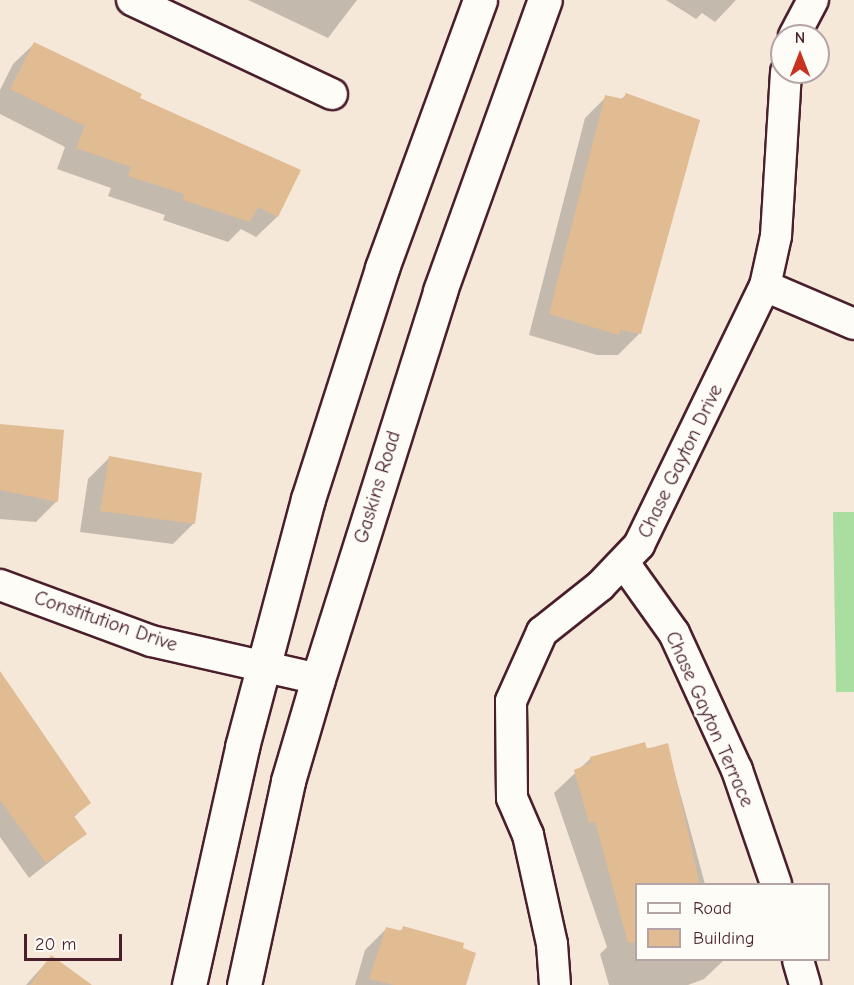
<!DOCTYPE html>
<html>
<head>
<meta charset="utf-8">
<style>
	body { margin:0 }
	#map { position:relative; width:854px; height:985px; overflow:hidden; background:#f5e8d9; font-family:"Comic Neue",sans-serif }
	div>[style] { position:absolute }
	.green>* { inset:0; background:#aadea0 }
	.shadow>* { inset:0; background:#0003 }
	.building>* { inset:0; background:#e1bb92 }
	.roads { filter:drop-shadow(2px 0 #4a1f2b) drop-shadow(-2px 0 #4a1f2b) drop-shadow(0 2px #4a1f2b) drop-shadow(0 -2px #4a1f2b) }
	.street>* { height:30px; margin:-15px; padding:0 15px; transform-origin:15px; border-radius:15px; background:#fdfcf7 }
	.primary>* { height:33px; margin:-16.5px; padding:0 16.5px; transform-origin:16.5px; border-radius:16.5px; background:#fdfcf7 }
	span { translate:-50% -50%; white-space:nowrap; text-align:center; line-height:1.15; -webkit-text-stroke:5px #fdfcf7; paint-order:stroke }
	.street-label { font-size:20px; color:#4a1f2b }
	.legend { position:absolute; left:635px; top:883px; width:195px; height:78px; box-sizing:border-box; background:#fdfcf7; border:2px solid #b5a4a5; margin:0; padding:8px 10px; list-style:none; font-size:18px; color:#4a1f2b }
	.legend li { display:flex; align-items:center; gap:12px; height:30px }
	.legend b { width:30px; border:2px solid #b5a4a5 }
	.north { position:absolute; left:770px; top:24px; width:60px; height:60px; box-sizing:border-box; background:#fdfcf7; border:2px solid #b5a4a5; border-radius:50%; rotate:0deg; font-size:16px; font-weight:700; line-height:24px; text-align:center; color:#4a1f2b }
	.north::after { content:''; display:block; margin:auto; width:21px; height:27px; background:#c8321e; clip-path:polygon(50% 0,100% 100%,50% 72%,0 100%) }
	.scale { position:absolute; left:24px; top:934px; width:98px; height:27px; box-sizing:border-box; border:3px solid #4a1f2b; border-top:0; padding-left:8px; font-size:18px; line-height:21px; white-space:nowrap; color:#4a1f2b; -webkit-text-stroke:4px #fdfcf7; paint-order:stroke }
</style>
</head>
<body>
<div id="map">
	<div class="green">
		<div style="clip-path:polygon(833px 512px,854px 512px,854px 692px,836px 692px)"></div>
	</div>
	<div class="shadow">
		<div style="clip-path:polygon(248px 0,357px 0,328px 38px)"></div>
		<div style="clip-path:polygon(666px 0,736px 0,715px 22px,702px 13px,696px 19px)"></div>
		<div style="clip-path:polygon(34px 44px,138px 99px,299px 171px,277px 217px,256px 237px,241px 229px,228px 242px,163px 220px,165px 215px,108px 196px,111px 188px,57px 169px,65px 147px,0 114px,0 90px,13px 64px)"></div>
		<div style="clip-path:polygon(626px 95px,639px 334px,618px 355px,597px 355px,529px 335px,585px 118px,606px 97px,620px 100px)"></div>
		<div style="clip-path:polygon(0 424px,57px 501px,36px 522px,0 519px)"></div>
		<div style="clip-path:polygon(109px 458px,194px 523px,173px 544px,80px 532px,88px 479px)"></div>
		<div style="clip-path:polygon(0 674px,89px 803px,73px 818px,85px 834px,29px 878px,0 837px)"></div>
		<div style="clip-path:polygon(667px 745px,705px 884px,636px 884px,636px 960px,724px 960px,704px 979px,688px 985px,609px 985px,600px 954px,607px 947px,554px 793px,591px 758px)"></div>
		<div style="clip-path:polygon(404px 927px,465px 985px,355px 985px,365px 950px,386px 929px,399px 932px)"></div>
		<div style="clip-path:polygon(51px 957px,90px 985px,26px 985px)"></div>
	</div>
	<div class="building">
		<div style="clip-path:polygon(34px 42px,142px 94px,140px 98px,301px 170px,278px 217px,258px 207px,250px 222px,183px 200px,184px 194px,128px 176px,131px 167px,76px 148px,85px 126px,10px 89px)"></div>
		<div style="clip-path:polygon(626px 93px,700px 120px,641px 334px,620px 330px,619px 335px,549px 314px,605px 95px,623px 99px)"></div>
		<div style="clip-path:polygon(0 424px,64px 430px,58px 502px,0 490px)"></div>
		<div style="clip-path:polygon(109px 456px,202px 473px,195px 524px,100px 511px)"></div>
		<div style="clip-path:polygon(0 671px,91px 803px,74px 816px,87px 834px,46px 863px,0 800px)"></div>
		<div style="clip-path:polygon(645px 742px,647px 749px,668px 743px,700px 885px,636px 885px,636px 942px,628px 943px,595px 821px,589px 823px,574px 770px,591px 763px,590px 757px)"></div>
		<div style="clip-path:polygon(403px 926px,464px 943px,463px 948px,476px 953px,466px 985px,394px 985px,369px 979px,386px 927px,402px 931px)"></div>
		<div style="clip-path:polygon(51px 955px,92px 985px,30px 985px)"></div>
	</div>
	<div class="roads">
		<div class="street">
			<div style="left:132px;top:0;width:221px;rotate:25.2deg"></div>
			<div style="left:794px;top:36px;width:41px;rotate:-62.2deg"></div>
			<div style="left:765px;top:286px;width:97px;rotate:23.1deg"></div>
			<div style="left:624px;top:563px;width:86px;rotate:54.5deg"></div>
			<div style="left:674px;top:633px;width:151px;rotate:65.3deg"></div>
			<div style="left:737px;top:770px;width:120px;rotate:71.1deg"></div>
			<div style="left:0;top:585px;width:161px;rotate:20.3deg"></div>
			<div style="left:151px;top:641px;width:171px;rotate:12.8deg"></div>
			<div style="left:798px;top:960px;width:26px;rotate:74deg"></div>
			<div style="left:555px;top:985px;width:41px;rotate:-94.2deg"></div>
			<div style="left:552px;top:944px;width:112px;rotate:-102.4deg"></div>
			<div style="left:528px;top:835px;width:40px;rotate:-113.4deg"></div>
			<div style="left:512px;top:798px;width:97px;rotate:-90.6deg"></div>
			<div style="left:511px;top:701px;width:76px;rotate:-65.8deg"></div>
			<div style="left:542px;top:632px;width:74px;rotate:-38.4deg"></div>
			<div style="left:600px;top:586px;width:57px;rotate:-46.4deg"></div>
			<div style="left:639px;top:545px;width:288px;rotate:-64.1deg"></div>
			<div style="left:765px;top:286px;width:51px;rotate:-77.6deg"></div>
			<div style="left:776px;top:236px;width:164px;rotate:-86.5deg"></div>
		</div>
		<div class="primary">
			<div style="left:189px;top:985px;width:244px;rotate:-77.4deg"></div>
			<div style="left:242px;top:747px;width:257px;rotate:-75.1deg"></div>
			<div style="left:308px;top:499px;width:243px;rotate:-72.2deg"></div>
			<div style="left:382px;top:268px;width:285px;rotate:-69.9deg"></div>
			<div style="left:244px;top:985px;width:209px;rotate:-77.8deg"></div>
			<div style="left:288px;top:781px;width:106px;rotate:-73.6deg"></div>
			<div style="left:318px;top:679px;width:407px;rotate:-72.5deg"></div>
			<div style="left:440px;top:291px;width:309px;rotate:-70.2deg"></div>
		</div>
	</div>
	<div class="street-label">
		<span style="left:680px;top:461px;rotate:-64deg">Chase Gayton Drive</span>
		<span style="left:377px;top:487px;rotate:-73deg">Gaskins Road</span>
		<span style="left:106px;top:621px;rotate:19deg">Constitution Drive</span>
		<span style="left:710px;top:719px;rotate:66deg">Chase Gayton Terrace</span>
	</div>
	<ul class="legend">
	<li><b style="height:8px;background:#fdfcf7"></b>Road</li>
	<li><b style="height:16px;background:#e1bb92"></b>Building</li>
	</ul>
	<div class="north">N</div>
	<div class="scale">20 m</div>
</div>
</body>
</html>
